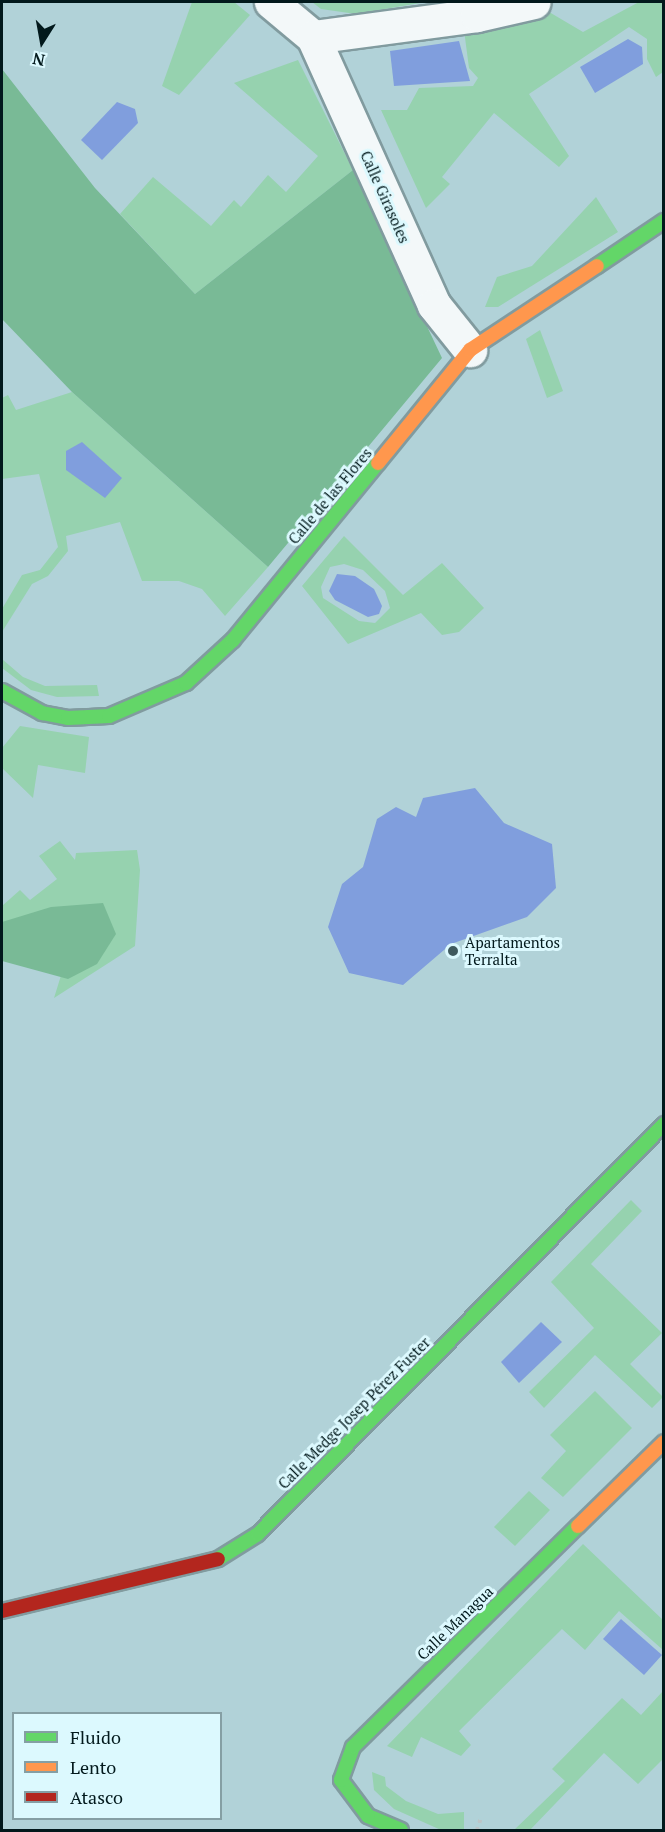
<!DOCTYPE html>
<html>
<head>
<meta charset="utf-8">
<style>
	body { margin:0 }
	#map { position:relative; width:665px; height:1832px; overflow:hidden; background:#b1d2d8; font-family:"PT Serif",serif }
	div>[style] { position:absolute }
	.green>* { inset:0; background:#96d2af }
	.forest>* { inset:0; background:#79ba96 }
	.water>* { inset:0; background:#809edd }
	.path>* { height:4px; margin-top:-2px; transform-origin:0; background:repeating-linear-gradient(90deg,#bcc5c7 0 3px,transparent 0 7.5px) }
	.roads { filter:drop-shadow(2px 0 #819b9f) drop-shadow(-2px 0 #819b9f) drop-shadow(0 2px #819b9f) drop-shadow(0 -2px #819b9f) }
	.street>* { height:33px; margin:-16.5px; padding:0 16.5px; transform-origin:16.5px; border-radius:16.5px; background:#f3f8f9 }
	.fast>* { height:14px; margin:-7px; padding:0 7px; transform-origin:7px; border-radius:7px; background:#63d668 }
	.slow>* { height:14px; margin:-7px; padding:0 7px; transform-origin:7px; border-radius:7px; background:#ff974d }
	.jam>* { height:14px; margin:-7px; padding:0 7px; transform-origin:7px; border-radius:7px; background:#b3261e }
	.dots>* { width:16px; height:16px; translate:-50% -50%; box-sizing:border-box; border:3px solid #dcf9fe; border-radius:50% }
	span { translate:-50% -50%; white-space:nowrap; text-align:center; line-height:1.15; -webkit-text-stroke:6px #dcf9fe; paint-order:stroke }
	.street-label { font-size:15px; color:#02191c }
	.poi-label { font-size:15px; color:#02191c }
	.left { translate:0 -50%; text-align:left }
	.frame { position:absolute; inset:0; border:3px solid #02191c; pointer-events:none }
	.legend { position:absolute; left:12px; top:1712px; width:210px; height:108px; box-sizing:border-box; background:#dcf9fe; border:2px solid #859fa4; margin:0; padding:8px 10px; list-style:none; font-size:18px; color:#02191c }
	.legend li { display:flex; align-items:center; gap:12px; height:30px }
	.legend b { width:30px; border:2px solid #859fa4 }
	.north { position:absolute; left:12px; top:12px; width:60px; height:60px; -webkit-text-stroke:4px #dcf9fe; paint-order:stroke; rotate:191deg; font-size:16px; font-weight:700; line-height:24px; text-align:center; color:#02191c }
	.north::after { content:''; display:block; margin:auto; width:21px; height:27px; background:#02191c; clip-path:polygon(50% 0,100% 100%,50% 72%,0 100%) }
</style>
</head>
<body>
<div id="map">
	<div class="green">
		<div style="clip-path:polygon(192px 2px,234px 2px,250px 15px,179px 95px,162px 86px)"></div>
		<div style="clip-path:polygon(312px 2px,426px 2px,356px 14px,321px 9px)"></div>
		<div style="clip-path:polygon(639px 2px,663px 2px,663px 72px,656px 77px,647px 59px,647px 39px,629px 27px,529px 94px,569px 156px,559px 167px,494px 113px,442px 177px,450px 184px,426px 208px,381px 110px,407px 110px,419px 88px,473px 86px,478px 78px,469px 68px,464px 30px,544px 9px,583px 32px)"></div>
		<div style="clip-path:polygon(298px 60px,353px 170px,195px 294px,120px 214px,153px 177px,211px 226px,234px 200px,241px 207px,268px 175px,286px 192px,318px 156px,234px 83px)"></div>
		<div style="clip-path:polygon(596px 197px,618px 232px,498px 307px,485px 307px,497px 277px,532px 266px)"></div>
		<div style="clip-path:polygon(540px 330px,563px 391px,547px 398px,526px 339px)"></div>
		<div style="clip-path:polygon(72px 392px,268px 567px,225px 616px,202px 589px,179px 581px,142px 581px,120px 522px,66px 536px,68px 551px,48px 576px,32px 584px,2px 632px,2px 609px,22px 575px,40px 570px,58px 547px,39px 474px,2px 479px,2px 398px,8px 395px,16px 410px)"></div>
		<div style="clip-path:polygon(evenodd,344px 536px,403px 595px,442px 563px,484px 608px,459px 632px,442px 635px,421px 613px,348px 644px,302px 586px,344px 536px,344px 564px,363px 570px,385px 591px,390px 608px,375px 623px,359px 621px,323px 598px,321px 587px,330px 567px,344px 564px)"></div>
		<div style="clip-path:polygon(2px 659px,23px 677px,45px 686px,97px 685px,99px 696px,57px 697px,31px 690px,2px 668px)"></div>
		<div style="clip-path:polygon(20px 726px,89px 737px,85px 773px,38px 765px,33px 798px,2px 768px,2px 748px)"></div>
		<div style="clip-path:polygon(60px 841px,75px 860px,76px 853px,137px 850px,140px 870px,135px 946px,54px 998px,63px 969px,2px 955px,2px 906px,20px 890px,30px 900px,57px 879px,39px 856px)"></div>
		<div style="clip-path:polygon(631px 1200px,642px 1211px,591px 1264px,662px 1333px,630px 1364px,663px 1397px,652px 1408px,595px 1355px,544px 1408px,529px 1392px,594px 1328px,551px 1282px)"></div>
		<div style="clip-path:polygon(595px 1391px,632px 1428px,563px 1497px,541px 1478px,566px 1451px,550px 1435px)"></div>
		<div style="clip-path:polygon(529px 1491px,550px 1510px,515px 1546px,494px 1527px)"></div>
		<div style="clip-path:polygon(583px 1544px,663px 1620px,663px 1650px,619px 1611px,585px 1650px,562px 1629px,459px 1731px,471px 1745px,461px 1756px,421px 1737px,412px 1757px,387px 1746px)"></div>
		<div style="clip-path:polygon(663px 1691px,663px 1759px,638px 1784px,604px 1753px,530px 1830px,514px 1830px,565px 1781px,552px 1769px,622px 1698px,641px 1715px)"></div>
		<div style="clip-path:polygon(372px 1772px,385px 1777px,386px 1786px,406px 1801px,438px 1814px,464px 1812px,464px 1830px,441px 1830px,394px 1809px,374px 1790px)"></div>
	</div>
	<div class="forest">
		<div style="clip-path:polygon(2px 69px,95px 188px,195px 294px,353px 170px,442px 358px,268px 567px,72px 392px,2px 319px)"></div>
		<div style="clip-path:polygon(103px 903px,116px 934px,97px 964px,68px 979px,2px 961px,2px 922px,51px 907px)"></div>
	</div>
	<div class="water">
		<div style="clip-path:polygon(628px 39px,642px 47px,643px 64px,595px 93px,580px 67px)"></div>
		<div style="clip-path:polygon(459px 41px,470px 81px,394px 86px,390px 51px)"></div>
		<div style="clip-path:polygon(117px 102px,135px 109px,138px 123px,102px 160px,81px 140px)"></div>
		<div style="clip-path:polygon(82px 442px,122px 478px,105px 498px,66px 470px,66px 451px)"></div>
		<div style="clip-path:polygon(337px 574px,355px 576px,374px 589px,382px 606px,379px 614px,368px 617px,335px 600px,329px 591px)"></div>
		<div style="clip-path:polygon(475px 788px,504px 823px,552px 844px,556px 888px,527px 917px,451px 944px,403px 985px,349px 973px,328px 927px,342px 884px,363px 867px,377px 819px,396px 807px,416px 817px,423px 798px)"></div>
		<div style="clip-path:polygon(541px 1322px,562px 1342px,519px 1383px,501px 1362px)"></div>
		<div style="clip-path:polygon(621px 1619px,662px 1655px,644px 1675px,603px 1639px)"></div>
	</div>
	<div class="path">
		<div style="left:477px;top:1830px;width:13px;rotate:-72deg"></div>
	</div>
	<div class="roads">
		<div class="street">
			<div style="left:271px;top:2px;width:55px;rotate:39.8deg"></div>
			<div style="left:313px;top:37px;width:294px;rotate:65.7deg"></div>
			<div style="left:434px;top:305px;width:58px;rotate:51.3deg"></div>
			<div style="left:313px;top:37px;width:165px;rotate:-7.6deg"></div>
			<div style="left:477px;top:15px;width:58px;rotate:-12.8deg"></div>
		</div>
		<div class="fast">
			<div style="left:597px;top:266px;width:81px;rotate:-33.9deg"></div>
			<div style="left:2px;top:691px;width:46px;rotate:28.8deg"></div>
			<div style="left:42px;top:713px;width:26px;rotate:11deg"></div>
			<div style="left:68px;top:718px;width:41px;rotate:-2.8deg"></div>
			<div style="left:109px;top:716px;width:84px;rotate:-23.2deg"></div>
			<div style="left:186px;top:683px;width:64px;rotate:-42.5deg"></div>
			<div style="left:233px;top:640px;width:229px;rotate:-50.7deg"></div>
			<div style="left:218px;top:1559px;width:47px;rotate:-32deg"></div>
			<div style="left:258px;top:1534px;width:577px;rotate:-45.28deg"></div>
			<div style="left:401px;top:1830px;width:36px;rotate:-157deg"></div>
			<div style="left:368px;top:1816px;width:45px;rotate:-126.9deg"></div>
			<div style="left:341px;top:1780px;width:35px;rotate:-70deg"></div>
			<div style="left:353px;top:1747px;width:315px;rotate:-44.5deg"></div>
		</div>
		<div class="slow">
			<div style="left:378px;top:463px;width:146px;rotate:-50.8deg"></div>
			<div style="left:470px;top:350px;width:152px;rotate:-33.5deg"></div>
			<div style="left:578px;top:1526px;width:120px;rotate:-44.3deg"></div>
		</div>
		<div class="jam">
			<div style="left:2px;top:1611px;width:222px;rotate:-13.5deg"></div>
		</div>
	</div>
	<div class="dots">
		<div style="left:453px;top:951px;background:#3f5a5e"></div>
	</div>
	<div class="street-label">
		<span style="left:385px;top:197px;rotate:66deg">Calle Girasoles</span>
		<span style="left:330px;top:496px;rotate:-50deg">Calle de las Flores</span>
		<span style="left:354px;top:1413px;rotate:-45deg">Calle Medge Josep Pérez Fuster</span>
		<span style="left:455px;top:1623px;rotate:-44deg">Calle Managua</span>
	</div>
	<div class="poi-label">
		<span class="left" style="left:465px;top:951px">Apartamentos<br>Terralta</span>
	</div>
	<div class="frame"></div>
	<ul class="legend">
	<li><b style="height:8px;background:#63d668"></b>Fluido</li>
	<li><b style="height:8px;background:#ff974d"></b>Lento</li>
	<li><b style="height:8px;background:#b3261e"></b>Atasco</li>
	</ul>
	<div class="north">N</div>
</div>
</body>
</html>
